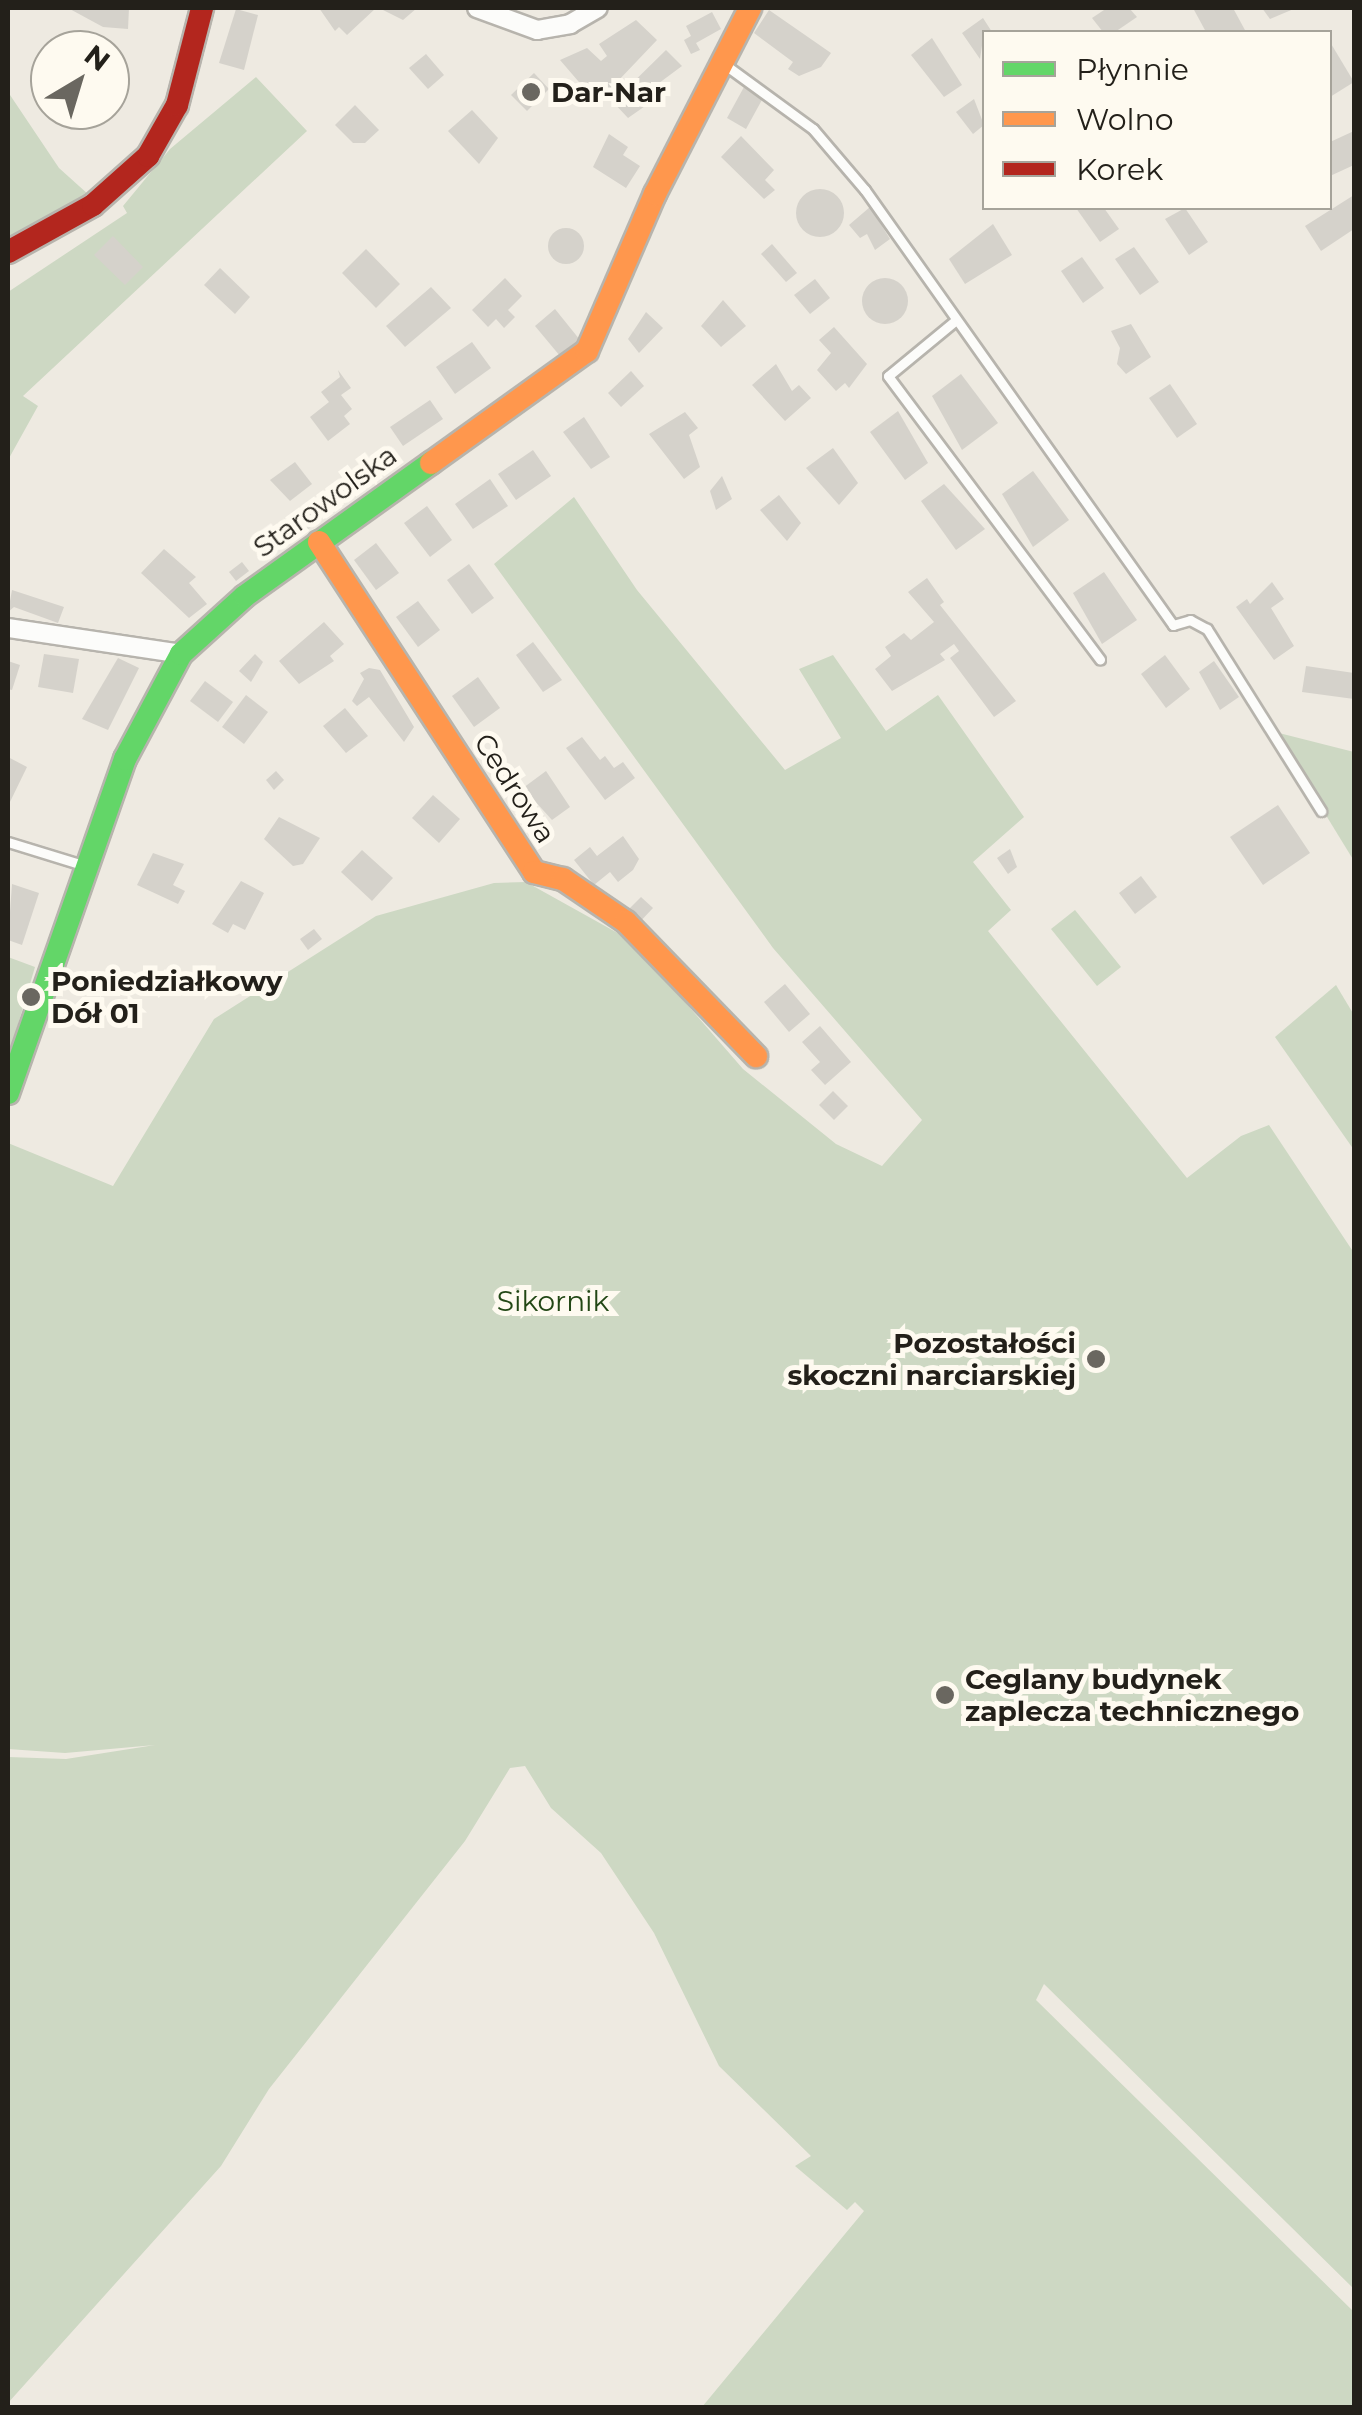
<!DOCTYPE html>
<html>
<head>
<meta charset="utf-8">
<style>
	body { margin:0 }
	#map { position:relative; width:1362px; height:2415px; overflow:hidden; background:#eeeae1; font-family:Montserrat,sans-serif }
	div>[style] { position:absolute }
	.green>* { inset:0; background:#cdd8c3 }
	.building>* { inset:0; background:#d5d2cb }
	.round { border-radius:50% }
	.roads { filter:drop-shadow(2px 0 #b7b4ad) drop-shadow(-2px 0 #b7b4ad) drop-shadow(0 2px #b7b4ad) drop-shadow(0 -2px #b7b4ad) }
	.lane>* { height:9px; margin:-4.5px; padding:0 4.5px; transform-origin:4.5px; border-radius:4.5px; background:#fcfcfa }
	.street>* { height:18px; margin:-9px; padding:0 9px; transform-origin:9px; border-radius:9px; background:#fcfcfa }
	.fast>* { height:22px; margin:-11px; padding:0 11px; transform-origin:11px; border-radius:11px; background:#63d668 }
	.slow>* { height:22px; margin:-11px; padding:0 11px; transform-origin:11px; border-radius:11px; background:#ff974d }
	.jam>* { height:22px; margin:-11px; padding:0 11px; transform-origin:11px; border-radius:11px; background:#b3261e }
	.dots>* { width:28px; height:28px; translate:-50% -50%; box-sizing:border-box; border:5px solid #fefaf0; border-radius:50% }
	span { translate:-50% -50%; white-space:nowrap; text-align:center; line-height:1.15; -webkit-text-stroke:10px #fefaf0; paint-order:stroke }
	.poi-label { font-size:28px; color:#23201a; font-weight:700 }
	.left { translate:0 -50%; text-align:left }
	.right { translate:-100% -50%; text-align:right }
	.street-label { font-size:28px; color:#23201a }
	.park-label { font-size:28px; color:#224715 }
	.frame { position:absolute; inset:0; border:10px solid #23201a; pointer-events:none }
	.legend { position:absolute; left:982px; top:30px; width:350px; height:180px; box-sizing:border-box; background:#fefaf0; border:2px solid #a6a39a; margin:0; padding:12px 18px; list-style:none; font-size:30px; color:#23201a }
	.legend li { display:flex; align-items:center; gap:20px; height:50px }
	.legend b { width:50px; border:2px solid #a6a39a }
	.north { position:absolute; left:30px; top:30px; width:100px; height:100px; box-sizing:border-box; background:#fefaf0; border:2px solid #a6a39a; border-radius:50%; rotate:38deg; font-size:28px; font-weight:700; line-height:40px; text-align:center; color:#23201a }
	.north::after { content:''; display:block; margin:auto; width:35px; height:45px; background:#6a6760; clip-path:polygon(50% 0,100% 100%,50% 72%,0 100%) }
</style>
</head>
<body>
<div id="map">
	<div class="green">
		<div style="clip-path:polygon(256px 77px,307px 131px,23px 396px,38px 406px,8px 460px,8px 292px,127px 213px,123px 206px,170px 149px)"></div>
		<div style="clip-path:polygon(8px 92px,59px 168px,89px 195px,8px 240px)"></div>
		<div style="clip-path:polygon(574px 497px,637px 590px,785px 770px,841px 738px,799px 669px,833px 655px,886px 731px,938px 695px,1024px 817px,973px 862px,1011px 910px,988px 931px,1187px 1178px,1241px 1136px,1269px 1125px,1354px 1253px,1354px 2289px,1044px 1984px,1036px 2000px,1354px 2312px,1354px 2407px,702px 2407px,864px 2211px,855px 2202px,847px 2210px,795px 2166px,811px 2156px,719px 2066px,654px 1933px,601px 1853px,551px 1808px,525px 1766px,510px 1768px,465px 1841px,269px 2089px,221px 2166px,8px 2403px,8px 1757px,66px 1759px,155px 1745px,65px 1753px,8px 1749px,8px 1143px,113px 1186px,214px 1019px,376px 916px,494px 883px,526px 882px,632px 941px,743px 1069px,836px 1144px,882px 1166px,922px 1120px,773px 948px,494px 564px)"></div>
		<div style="clip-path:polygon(1275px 732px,1354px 752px,1354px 861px)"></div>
		<div style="clip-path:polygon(1075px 910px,1121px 967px,1097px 986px,1051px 929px)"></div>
		<div style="clip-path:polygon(8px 957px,35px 967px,8px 1058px)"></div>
		<div style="clip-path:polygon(1336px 985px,1354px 1015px,1354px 1150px,1275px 1037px)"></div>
	</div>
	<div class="building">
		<div style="clip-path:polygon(68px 8px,129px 8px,128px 29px,103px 27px)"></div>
		<div style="clip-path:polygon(319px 8px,376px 8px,347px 35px,339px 27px,335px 31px)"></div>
		<div style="clip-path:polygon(417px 8px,403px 20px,381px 9px,383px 8px)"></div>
		<div style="clip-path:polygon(1107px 8px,1129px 8px,1137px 17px,1115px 32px,1103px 32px,1092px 18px)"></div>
		<div style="clip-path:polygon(1193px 8px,1233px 8px,1246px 32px,1206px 32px)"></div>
		<div style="clip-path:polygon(1262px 8px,1296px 8px,1270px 19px)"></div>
		<div style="clip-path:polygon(236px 9px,258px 15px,244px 70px,219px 63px)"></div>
		<div style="clip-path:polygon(769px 10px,831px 53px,821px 67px,799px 76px,788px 69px,793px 62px,754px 33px)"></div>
		<div style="clip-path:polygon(712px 12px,721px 29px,696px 43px,700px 50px,691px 54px,684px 40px,691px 36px,686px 26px)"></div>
		<div style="clip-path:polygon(983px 18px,992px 32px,984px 32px,980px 59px,962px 33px)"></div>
		<div style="clip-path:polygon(636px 20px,657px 40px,597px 103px,560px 60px,587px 48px,601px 61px,607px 56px,599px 44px)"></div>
		<div style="clip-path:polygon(932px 38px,962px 85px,944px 97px,911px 55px)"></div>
		<div style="clip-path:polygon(66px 42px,107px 45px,107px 50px,66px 50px)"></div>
		<div style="clip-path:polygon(1330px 42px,1354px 82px,1330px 97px)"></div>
		<div style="clip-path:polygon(666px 50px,682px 66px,651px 89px,658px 97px,628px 118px,613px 102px)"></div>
		<div style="clip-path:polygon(426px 54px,444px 75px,428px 89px,409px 68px)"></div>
		<div style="clip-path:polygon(534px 73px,549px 89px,527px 111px,511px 95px)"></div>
		<div style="clip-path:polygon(744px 87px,763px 98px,746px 129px,727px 118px)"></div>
		<div style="clip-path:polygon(974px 99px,984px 125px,973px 134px,956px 112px)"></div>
		<div style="clip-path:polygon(355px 105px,379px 130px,365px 143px,353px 143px,335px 125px)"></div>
		<div style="clip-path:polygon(472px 110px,498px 138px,479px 164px,448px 131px)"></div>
		<div style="clip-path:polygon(1354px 131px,1354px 165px,1330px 176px,1330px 142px)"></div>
		<div style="clip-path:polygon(609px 134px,628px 147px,623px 155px,640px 166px,626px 188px,593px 167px)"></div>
		<div style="clip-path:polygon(741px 136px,774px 170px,765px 180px,775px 190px,764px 199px,721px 157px)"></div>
		<div class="round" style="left:796px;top:189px;width:48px;height:48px"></div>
		<div style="clip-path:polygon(1354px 195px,1354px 229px,1321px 251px,1305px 226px)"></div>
		<div style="clip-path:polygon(870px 207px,890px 239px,875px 250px,867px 234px,860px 238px,849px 225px)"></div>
		<div style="clip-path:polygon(1076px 208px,1104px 208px,1119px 229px,1100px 242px)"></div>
		<div style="clip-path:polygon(1185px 208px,1208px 242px,1189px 255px,1165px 219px)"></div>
		<div style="clip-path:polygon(993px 224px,1012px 255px,965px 284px,949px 259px)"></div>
		<div class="round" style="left:548px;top:228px;width:36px;height:36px"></div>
		<div style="clip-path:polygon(113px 236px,143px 267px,125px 285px,94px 255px)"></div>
		<div style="clip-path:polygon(772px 244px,797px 273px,786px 282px,761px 254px)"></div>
		<div style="clip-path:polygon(1134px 247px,1159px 282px,1140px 295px,1115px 259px)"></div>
		<div style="clip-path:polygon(366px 249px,400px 284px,376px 308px,342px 273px)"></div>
		<div style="clip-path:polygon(1082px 257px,1104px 288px,1083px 303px,1061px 271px)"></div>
		<div style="clip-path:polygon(220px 268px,250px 297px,235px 314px,204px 285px)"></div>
		<div style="clip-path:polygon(505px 278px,522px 296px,508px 310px,515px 317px,504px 328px,496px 319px,488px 327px,472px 310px)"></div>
		<div class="round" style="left:862px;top:278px;width:46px;height:46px"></div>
		<div style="clip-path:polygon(815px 279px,830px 298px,810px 314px,794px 295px)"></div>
		<div style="clip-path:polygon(431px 287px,451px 308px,405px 347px,386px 326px)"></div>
		<div style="clip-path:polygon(723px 300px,746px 326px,721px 347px,701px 326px)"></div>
		<div style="clip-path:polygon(555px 309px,580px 340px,560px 356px,535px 326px)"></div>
		<div style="clip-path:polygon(646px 312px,663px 328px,639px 353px,628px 339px)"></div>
		<div style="clip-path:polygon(1131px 324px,1151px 357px,1126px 374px,1117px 364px,1120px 348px,1111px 331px)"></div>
		<div style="clip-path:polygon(834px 327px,867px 364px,849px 388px,845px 383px,836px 391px,817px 370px,831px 353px,819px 340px)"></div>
		<div style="clip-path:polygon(472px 342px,491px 368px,455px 394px,436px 367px)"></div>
		<div style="clip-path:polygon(776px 364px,792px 391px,799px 385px,811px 398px,785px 421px,752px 385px)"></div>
		<div style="clip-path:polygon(338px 370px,351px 388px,341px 395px,352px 409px,344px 416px,350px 424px,328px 441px,310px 417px,329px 402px,321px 392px,340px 377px)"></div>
		<div style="clip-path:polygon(631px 371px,644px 386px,621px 407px,608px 393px)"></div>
		<div style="clip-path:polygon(961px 374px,998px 423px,962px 450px,932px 396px)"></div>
		<div style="clip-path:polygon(1170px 384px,1197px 424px,1177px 438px,1149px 398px)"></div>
		<div style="clip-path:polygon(430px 400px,443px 419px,403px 446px,390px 427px)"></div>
		<div style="clip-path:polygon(898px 411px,928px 463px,905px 480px,870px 432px)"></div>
		<div style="clip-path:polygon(685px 412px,698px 428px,689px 435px,700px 467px,684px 479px,649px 434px)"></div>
		<div style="clip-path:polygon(584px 417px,610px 457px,591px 469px,563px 432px)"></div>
		<div style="clip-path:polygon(833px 448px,858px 483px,839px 505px,806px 468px)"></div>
		<div style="clip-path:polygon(533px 450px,551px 476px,516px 500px,498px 474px)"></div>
		<div style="clip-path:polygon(295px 462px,312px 484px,290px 501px,270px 480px)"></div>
		<div style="clip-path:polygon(1033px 471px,1069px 520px,1033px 547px,1002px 494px)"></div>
		<div style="clip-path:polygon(722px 476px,732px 499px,716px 510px,710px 491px)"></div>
		<div style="clip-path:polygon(490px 479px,508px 506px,473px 529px,455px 504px)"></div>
		<div style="clip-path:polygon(944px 484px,985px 529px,956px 550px,921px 501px)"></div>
		<div style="clip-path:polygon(779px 495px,801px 523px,787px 541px,760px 510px)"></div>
		<div style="clip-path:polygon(313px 501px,325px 517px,307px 530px,295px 514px)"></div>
		<div style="clip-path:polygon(427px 506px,452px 540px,430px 557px,404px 523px)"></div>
		<div style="clip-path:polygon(376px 543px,399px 573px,376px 590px,354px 560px)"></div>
		<div style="clip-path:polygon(164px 549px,196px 577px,189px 583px,207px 604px,189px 618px,141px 573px)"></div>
		<div style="clip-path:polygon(242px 562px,249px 571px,236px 581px,229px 572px)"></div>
		<div style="clip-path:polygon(469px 564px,494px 598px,472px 614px,447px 580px)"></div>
		<div style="clip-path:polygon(1104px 572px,1137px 620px,1102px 644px,1073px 593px)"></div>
		<div style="clip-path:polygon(927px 578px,944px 602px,940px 605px,1016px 701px,994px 717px,950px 658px,959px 651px,954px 644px,940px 654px,945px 660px,892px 691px,875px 669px,891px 656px,885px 647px,904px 633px,911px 640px,934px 622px,908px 592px)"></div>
		<div style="clip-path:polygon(1272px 582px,1284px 599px,1271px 608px,1294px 646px,1274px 660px,1236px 607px,1247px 599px,1250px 604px)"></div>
		<div style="clip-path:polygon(12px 590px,64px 607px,58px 623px,14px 607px,8px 612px)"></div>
		<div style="clip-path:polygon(418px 601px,440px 630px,418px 647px,396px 617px)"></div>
		<div style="clip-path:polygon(324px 622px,344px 644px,330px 656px,334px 661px,299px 684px,279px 661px)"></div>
		<div style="clip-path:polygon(533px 642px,562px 680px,543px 692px,516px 655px)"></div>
		<div style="clip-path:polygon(44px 654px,79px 659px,73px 693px,38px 687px)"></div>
		<div style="clip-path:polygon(255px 654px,263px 662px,251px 682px,239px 671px)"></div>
		<div style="clip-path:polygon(1165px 655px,1190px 689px,1166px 708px,1141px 674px)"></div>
		<div style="clip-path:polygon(118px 658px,139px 668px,108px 730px,82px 719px)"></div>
		<div style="clip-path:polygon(8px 661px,20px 665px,12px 690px,8px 689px)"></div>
		<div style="clip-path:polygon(1214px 661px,1239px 697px,1220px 710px,1199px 672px)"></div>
		<div style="clip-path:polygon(1306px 666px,1354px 673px,1354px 699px,1302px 692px)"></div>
		<div style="clip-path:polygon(369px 668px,380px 670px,414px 727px,404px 742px,369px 697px,357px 706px,352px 701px,364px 679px,360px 673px)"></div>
		<div style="clip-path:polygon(478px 677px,500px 708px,474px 727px,452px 696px)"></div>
		<div style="clip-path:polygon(205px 681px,233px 702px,218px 722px,190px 701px)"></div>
		<div style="clip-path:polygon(246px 695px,268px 712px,244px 744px,222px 727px)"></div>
		<div style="clip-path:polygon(345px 708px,368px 736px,346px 753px,323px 726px)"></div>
		<div style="clip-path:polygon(582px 737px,600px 760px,605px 756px,614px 768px,623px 762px,635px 778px,605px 800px,566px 748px)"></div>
		<div style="clip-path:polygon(8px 757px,27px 767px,8px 806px)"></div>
		<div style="clip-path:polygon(276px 771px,284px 780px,274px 790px,266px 780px)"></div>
		<div style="clip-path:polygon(546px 771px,570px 807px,552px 820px,523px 788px)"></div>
		<div style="clip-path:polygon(433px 795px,460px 819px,439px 843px,412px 818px)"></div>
		<div style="clip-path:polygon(1278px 805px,1310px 853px,1263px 885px,1230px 837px)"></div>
		<div style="clip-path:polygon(279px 817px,320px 838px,303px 864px,293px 866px,264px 839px)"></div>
		<div style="clip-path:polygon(623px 836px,639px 859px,633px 870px,618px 882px,610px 872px,594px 885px,574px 860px,590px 847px,597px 856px)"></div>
		<div style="clip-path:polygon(1010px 849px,1017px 867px,1008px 874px,997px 858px)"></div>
		<div style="clip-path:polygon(362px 850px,393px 878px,372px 901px,341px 872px)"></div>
		<div style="clip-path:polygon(153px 853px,184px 864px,173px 885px,185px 891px,178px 904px,137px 885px)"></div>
		<div style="clip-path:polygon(1141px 876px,1157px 897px,1135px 914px,1119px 893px)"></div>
		<div style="clip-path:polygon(241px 881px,264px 893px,245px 930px,233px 924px,228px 933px,212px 924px)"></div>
		<div style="clip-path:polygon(12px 884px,39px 893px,22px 945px,8px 940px)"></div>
		<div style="clip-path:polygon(641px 897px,653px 908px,636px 926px,624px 914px)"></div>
		<div style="clip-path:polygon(314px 929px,322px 939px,308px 950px,300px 939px)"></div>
		<div style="clip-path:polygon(785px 984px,810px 1014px,789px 1032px,764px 1002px)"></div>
		<div style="clip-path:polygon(820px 1026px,851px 1062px,825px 1085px,811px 1070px,820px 1062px,802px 1042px)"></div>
		<div style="clip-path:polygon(833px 1091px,848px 1106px,834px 1120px,819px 1105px)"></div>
		<div style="clip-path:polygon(944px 1681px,959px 1696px,946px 1709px,931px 1695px)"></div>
	</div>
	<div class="roads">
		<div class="lane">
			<div style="left:724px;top:64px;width:110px;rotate:36.1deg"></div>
			<div style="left:813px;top:129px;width:80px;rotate:49.6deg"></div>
			<div style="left:865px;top:190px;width:533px;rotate:54.7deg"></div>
			<div style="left:1173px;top:625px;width:18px;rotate:-16deg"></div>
			<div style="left:1190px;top:620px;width:19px;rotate:28deg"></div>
			<div style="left:1207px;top:629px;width:215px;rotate:57.9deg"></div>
			<div style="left:956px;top:320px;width:88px;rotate:140.5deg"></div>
			<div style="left:888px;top:376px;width:354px;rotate:53.2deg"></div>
			<div style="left:8px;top:842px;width:82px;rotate:17.1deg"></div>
		</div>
		<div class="street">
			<div style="left:477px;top:8px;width:64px;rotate:20.1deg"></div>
			<div style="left:537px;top:30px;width:34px;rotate:-10deg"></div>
			<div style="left:570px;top:24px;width:32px;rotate:-30deg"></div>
			<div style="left:8px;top:628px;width:175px;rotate:8.5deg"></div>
		</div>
		<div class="fast">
			<div style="left:8px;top:1093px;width:354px;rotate:-70.7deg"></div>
			<div style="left:125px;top:759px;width:119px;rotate:-61.9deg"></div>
			<div style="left:181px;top:654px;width:86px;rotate:-42.2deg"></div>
			<div style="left:245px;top:596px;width:229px;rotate:-35.6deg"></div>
		</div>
		<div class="slow">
			<div style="left:431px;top:463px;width:192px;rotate:-35.7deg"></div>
			<div style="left:587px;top:351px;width:171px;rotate:-66.6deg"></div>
			<div style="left:655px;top:194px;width:209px;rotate:-62.9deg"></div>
			<div style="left:319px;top:542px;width:394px;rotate:56.9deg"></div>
			<div style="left:534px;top:872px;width:30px;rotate:14deg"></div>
			<div style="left:563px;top:879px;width:76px;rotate:34.3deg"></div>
			<div style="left:626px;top:922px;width:187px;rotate:45.9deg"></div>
		</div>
		<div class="jam">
			<div style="left:8px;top:252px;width:97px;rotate:-28.9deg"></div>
			<div style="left:93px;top:205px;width:74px;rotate:-41.7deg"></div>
			<div style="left:148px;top:156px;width:59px;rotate:-60.4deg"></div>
			<div style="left:177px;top:105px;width:100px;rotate:-75.5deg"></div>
		</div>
	</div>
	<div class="dots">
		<div style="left:531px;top:92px;background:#6a6760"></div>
		<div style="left:31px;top:997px;background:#6a6760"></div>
		<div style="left:1096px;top:1359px;background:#6a6760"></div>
		<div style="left:945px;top:1695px;background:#6a6760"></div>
	</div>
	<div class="poi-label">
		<span class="left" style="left:551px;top:92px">Dar-Nar</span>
		<span class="left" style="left:51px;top:997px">Poniedziałkowy<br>Dół 01</span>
		<span class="right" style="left:1076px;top:1359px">Pozostałości<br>skoczni narciarskiej</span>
		<span class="left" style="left:965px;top:1695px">Ceglany budynek<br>zaplecza technicznego</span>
	</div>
	<div class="street-label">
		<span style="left:325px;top:501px;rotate:-36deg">Starowolska</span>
		<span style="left:515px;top:788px;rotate:57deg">Cedrowa</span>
	</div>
	<div class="park-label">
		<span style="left:553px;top:1301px">Sikornik</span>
	</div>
	<div class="frame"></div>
	<ul class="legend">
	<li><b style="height:12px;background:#63d668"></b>Płynnie</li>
	<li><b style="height:12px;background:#ff974d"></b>Wolno</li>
	<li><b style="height:12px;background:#b3261e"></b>Korek</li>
	</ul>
	<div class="north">N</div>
</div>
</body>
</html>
